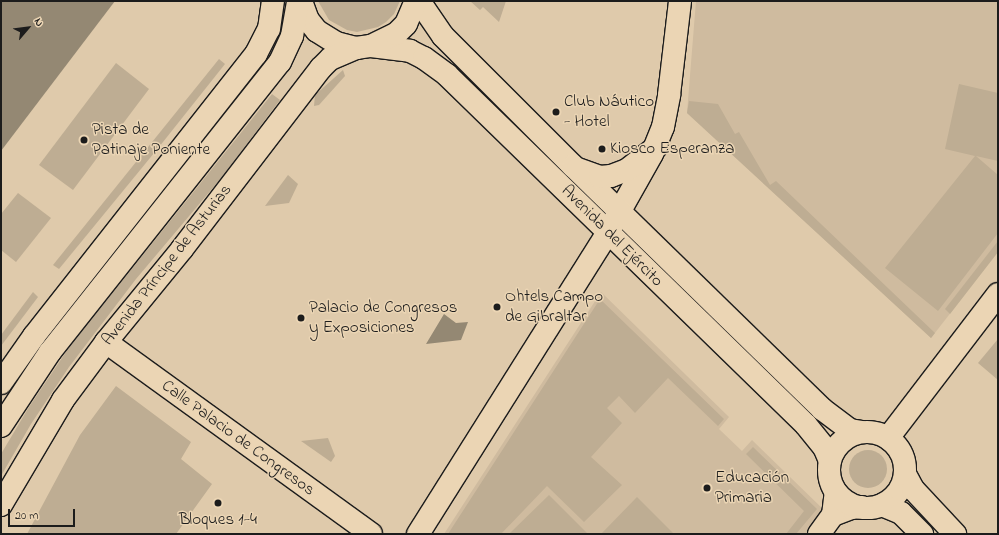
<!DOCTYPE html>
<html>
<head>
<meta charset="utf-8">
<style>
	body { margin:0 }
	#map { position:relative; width:999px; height:535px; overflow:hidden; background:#dfcaab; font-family:"Indie Flower",sans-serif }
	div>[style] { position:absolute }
	.built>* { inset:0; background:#cfbb9f }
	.green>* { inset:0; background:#bead93 }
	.round { border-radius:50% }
	.water>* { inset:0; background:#948873 }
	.roads { filter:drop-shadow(1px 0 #1c1c1c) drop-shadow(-1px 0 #1c1c1c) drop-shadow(0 1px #1c1c1c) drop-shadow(0 -1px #1c1c1c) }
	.minor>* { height:22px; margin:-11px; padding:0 11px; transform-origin:11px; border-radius:11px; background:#ebd5b4 }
	.major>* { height:22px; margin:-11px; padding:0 11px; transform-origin:11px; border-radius:11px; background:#ebd5b4 }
	.major>.ring { margin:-11px; padding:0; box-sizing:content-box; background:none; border:22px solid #ebd5b4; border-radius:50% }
	.highway>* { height:22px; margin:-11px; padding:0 11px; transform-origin:11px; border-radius:11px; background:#ebd5b4 }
	.dots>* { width:11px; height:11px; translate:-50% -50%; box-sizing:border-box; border:2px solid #ebd5b4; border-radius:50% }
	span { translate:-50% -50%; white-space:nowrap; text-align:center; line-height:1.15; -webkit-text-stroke:3px #ebd5b4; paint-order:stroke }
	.poi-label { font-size:17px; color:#1c1c1c }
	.left { translate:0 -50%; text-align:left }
	.street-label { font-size:17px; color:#1c1c1c }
	.frame { position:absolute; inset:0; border:2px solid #1c1c1c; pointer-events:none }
	.north { position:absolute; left:8px; top:8px; width:40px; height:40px; -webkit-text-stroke:3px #ebd5b4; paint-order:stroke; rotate:62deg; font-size:11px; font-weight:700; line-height:16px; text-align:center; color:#1c1c1c }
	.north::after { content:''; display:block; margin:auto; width:14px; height:18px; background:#1c1c1c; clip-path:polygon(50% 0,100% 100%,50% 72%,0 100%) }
	.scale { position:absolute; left:8px; top:509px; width:67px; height:18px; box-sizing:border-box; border:2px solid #1c1c1c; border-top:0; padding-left:5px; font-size:12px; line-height:14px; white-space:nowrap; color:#1c1c1c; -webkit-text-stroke:3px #ebd5b4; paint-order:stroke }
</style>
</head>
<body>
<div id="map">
	<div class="built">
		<div style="clip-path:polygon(696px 1px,998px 1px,998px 252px,931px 338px,687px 113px)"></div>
		<div style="clip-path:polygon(601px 292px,729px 417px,719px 429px,742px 451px,752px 440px,825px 511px,807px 534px,444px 534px)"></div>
	</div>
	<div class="green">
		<div style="clip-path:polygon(318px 1px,400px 1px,394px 14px,386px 22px,378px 27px,357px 32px,347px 30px,329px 20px)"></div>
		<div style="clip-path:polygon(470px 1px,506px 1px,499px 22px,483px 7px,480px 10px)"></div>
		<div style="clip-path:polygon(219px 59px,225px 64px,159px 147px,59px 269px,53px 265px)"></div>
		<div style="clip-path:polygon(116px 63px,149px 89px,73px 190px,39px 165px)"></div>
		<div style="clip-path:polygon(343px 70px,345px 76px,319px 105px,314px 106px,315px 95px)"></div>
		<div style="clip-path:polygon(959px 84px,998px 93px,998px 161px,976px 156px,998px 175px,998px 233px,938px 311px,885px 268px,975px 156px,945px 149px)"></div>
		<div style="clip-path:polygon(272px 94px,280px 100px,222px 177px,136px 279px,69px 367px,31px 424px,1px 476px,1px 454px,29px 407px,70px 346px)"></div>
		<div style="clip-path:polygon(689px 101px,718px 104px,735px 134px,739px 132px,770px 185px,776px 181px,935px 333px,931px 338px,687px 113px)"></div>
		<div style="clip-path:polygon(288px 175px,298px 184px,289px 203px,265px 206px)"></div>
		<div style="clip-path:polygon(18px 193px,51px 218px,16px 262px,1px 250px,1px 214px)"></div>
		<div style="clip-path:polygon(998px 241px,998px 252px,950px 314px,945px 309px)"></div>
		<div style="clip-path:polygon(33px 292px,38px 297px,1px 346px,1px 335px)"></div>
		<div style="clip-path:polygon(600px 299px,724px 419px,718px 426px,668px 378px,635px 413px,619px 396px,607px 408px,622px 423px,591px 457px,622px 485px,584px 522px,547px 486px,501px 534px,448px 534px)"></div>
		<div style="clip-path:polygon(998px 339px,998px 380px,978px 363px)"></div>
		<div style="clip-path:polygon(116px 386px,191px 442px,181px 459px,212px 484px,176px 534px,27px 534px,80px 435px)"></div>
		<div style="clip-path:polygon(328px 438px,335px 456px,331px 462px,301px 441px)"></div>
		<div style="clip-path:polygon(753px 447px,817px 509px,796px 534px,786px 534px,804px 511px,746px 454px)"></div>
		<div class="round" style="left:849px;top:450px;width:38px;height:38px"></div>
		<div style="clip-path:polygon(549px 495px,588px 534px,509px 534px)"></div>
		<div style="clip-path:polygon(637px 497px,674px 534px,601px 534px)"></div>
	</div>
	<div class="water">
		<div style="clip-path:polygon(1px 1px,115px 1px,1px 151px)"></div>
		<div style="clip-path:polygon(444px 314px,456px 323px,468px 322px,461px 340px,426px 344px)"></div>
	</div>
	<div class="roads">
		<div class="minor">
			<div style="left:106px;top:342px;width:327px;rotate:35.9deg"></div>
			<div style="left:1px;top:383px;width:57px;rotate:-54.9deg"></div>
			<div style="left:34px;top:336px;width:359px;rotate:-51.8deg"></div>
			<div style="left:256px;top:54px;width:28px;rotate:-63deg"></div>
			<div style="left:269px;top:29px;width:28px;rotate:-82deg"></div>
			<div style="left:888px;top:438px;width:181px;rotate:-52.6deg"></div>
			<div style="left:833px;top:515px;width:19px;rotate:-21deg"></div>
			<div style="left:851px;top:508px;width:11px;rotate:-5deg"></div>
			<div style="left:418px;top:534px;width:357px;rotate:-57.8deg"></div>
			<div style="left:608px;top:232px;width:90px;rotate:-60.6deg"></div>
			<div style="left:652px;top:154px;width:29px;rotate:-68deg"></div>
			<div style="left:663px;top:127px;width:33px;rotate:-79deg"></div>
			<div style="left:669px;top:95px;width:95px;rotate:-83.3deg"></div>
			<div style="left:819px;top:534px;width:24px;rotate:-54deg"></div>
			<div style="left:833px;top:515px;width:23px;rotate:-83deg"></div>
		</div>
		<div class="major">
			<div style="left:419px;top:1px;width:42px;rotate:55.6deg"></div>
			<div style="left:443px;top:36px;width:184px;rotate:45deg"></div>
			<div style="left:573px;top:166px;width:348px;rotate:44.3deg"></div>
			<div style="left:822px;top:409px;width:35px;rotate:37deg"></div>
			<div style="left:850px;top:430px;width:11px;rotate:10deg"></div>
			<div style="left:371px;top:46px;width:39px;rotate:7deg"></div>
			<div style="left:410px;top:51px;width:16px;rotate:27deg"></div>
			<div style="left:424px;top:58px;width:29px;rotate:36deg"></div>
			<div style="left:447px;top:75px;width:501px;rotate:44.27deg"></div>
			<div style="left:806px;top:425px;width:28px;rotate:51deg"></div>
			<div style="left:824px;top:447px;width:15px;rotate:67deg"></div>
			<div style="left:578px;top:169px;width:23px;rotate:20deg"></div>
			<div style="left:600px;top:177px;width:11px;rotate:-5deg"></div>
			<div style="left:611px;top:176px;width:17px;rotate:-21deg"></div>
			<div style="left:627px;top:170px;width:37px;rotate:-38deg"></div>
			<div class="ring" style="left:829px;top:432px;width:54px;height:54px"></div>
			<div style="left:905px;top:474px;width:17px;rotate:62deg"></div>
			<div style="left:913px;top:489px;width:62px;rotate:47deg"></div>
			<div style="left:882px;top:505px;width:21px;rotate:23deg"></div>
			<div style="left:901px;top:513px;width:30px;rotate:45deg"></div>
		</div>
		<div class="highway">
			<div style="left:301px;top:1px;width:20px;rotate:70deg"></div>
			<div style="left:308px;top:20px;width:14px;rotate:51deg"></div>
			<div style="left:317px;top:31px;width:22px;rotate:32deg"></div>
			<div style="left:336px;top:43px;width:21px;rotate:14deg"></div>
			<div style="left:356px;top:48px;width:15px;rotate:-8deg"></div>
			<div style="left:371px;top:46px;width:28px;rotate:-26deg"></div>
			<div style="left:396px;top:34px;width:14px;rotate:-45deg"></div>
			<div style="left:406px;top:24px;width:25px;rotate:-67deg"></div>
			<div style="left:1px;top:426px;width:89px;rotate:-56.5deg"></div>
			<div style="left:50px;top:352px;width:370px;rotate:-51.6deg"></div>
			<div style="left:280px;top:62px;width:29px;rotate:-65deg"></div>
			<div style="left:292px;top:36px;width:36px;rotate:-80deg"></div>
			<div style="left:1px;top:505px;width:122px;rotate:-59.4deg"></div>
			<div style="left:63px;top:400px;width:72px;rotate:-53.4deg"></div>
			<div style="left:106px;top:342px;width:120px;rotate:-50.7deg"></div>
			<div style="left:182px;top:249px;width:228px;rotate:-52.5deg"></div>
			<div style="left:321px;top:68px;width:13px;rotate:-45deg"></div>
			<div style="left:330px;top:59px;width:28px;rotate:-23deg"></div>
		</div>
	</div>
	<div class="dots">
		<div style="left:556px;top:112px;background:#1c1c1c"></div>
		<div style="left:84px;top:140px;background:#1c1c1c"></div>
		<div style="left:602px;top:149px;background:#1c1c1c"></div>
		<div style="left:497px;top:307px;background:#1c1c1c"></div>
		<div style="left:301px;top:318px;background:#1c1c1c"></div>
		<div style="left:707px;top:488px;background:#1c1c1c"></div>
		<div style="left:218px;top:503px;background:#1c1c1c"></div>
	</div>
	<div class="poi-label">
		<span class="left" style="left:564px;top:112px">Club Náutico<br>- Hotel</span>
		<span class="left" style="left:92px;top:140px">Pista de<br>Patinaje Poniente</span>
		<span class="left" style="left:610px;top:149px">Kiosco Esperanza</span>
		<span class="left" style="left:505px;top:307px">Ohtels Campo<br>de Gibraltar</span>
		<span class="left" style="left:309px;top:318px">Palacio de Congresos<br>y Exposiciones</span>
		<span class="left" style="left:715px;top:488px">Educación<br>Primaria</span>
		<span style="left:218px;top:520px">Bloques 1-4</span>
	</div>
	<div class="street-label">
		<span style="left:612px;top:236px;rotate:45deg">Avenida del Ejército</span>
		<span style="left:167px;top:265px;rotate:-52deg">Avenida Príncipe de Asturias</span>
		<span style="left:238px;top:438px;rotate:36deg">Calle Palacio de Congresos</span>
	</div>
	<div class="frame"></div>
	<div class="north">N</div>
	<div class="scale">20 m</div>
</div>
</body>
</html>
